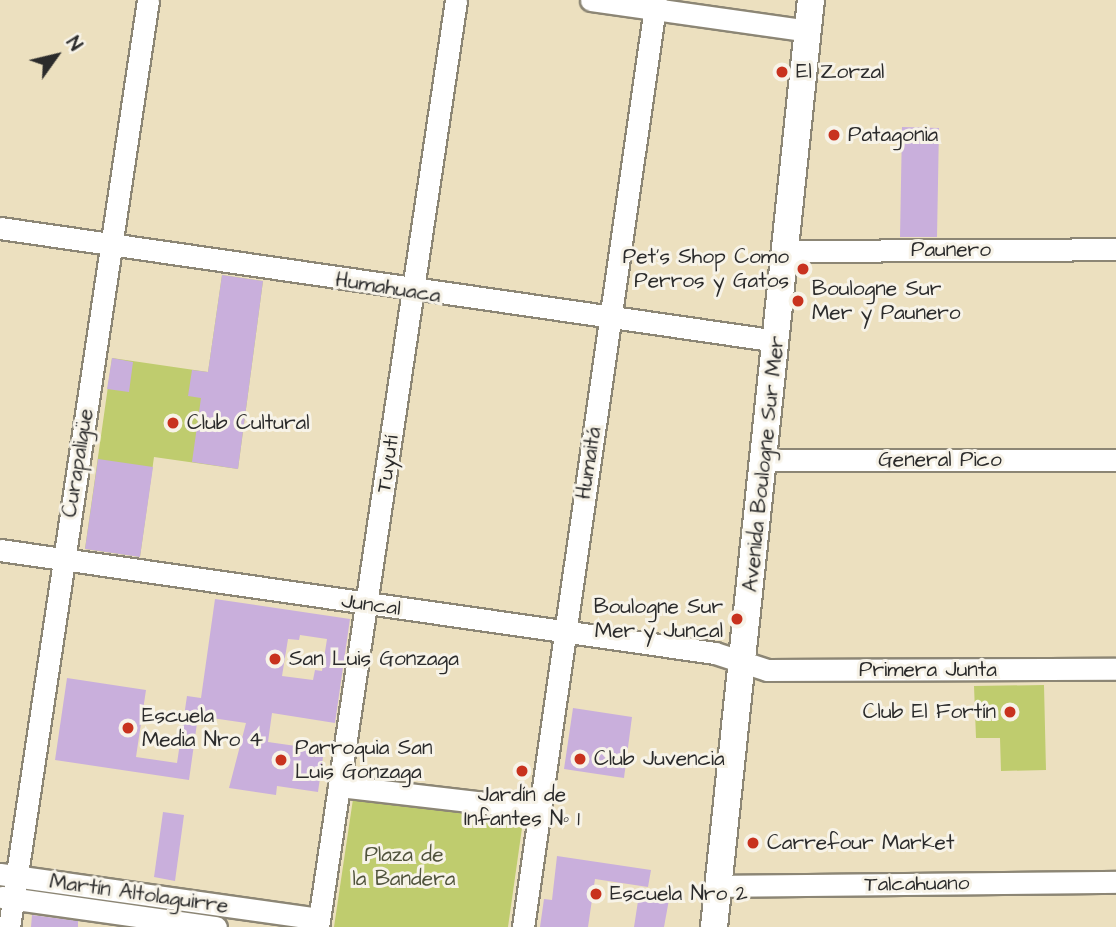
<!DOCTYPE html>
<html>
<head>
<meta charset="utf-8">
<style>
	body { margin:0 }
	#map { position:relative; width:1116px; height:927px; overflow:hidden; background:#ece0bf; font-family:"Architects Daughter",sans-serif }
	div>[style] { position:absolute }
	.green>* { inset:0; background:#bfcc6e }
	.building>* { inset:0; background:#c9afdc }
	.roads { filter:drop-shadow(2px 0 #8c8675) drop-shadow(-2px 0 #8c8675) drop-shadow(0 2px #8c8675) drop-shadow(0 -2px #8c8675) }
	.minor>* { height:21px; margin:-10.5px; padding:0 10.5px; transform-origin:10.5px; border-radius:10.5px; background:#fff }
	.major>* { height:26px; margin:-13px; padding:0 13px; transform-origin:13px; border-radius:13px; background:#fff }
	.dots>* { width:19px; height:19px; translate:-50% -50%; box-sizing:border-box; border:4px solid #f7f3e8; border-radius:50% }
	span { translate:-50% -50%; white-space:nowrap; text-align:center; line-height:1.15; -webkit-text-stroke:6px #f7f3e8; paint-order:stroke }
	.poi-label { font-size:21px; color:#2b2b2b }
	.left { translate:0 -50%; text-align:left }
	.right { translate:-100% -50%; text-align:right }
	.street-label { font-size:21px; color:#2b2b2b }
	.park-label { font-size:21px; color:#50533c }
	.north { position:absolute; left:21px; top:21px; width:70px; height:70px; -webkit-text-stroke:5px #f7f3e8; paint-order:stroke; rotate:56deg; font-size:19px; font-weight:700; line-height:28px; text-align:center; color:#2b2b2b }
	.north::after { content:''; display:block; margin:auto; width:24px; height:32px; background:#2b2b2b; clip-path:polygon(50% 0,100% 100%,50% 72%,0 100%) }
</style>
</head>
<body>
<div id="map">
	<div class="green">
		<div style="clip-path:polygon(222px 275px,263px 281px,238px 469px,154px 457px,140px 557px,85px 549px,112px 358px,208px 372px)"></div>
		<div style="clip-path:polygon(1044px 685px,1046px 770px,1001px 771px,1000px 738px,976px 738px,974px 686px)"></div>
		<div style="clip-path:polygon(353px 799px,523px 821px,508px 927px,334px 927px)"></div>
	</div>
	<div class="building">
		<div style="clip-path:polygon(902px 127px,939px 128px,937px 237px,900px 237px)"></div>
		<div style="clip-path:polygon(222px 275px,263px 281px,238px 469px,192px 462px,201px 398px,188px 396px,192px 370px,208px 372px)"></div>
		<div style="clip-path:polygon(112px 358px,133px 362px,129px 392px,107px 389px)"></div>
		<div style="clip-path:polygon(98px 459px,153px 467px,140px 557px,85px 549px)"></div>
		<div style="clip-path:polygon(evenodd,215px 599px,350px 619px,335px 723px,272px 713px,268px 742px,324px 750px,318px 792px,277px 786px,276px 795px,229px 788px,246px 723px,198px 716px,189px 780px,55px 760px,67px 678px,146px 690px,136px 757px,177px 763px,187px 696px,201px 698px,215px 599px,300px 635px,327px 639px,322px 671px,315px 670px,313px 680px,282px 676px,288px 639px,299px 640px,300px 635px)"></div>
		<div style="clip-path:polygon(573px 708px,632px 717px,624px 778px,564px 769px)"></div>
		<div style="clip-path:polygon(163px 812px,184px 815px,175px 881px,154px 877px)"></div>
		<div style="clip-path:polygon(557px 856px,651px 870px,648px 887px,595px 879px,588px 927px,540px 927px,544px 899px,552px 900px)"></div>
		<div style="clip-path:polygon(640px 888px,670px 894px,664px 927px,634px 927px)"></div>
		<div style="clip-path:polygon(32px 915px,78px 921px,78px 927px,31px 927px)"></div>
	</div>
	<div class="roads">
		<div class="minor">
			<div style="left:591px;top:0;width:220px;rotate:8.1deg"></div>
			<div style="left:0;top:228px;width:785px;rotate:8.27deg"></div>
			<div style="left:786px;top:251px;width:330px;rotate:-0.3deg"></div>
			<div style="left:765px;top:460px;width:351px"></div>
			<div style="left:0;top:550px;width:722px;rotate:8.2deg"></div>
			<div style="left:715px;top:653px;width:55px;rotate:18.1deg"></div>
			<div style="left:767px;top:670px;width:349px;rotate:-0.2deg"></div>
			<div style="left:339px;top:786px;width:201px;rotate:6.6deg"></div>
			<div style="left:0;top:874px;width:322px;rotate:8deg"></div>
			<div style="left:718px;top:886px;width:398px;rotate:-0.6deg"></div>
			<div style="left:2px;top:897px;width:216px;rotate:8deg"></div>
			<div style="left:9px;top:927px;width:937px;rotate:-81.47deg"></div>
			<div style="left:318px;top:927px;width:937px;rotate:-81.53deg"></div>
			<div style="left:523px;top:927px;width:936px;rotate:-81.84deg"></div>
		</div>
		<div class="major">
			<div style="left:714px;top:927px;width:932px;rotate:-84.03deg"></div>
		</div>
	</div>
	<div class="dots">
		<div style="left:782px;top:72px;background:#c8321e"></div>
		<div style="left:834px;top:135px;background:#c8321e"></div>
		<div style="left:803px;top:269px;background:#c8321e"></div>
		<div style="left:798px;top:301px;background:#c8321e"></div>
		<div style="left:173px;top:423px;background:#c8321e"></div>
		<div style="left:737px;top:619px;background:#c8321e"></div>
		<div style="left:275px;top:659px;background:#c8321e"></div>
		<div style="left:1010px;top:712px;background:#c8321e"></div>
		<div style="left:128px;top:728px;background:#c8321e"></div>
		<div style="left:580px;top:759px;background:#c8321e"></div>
		<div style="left:281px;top:760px;background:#c8321e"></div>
		<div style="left:522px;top:771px;background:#c8321e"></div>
		<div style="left:753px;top:843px;background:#c8321e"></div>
		<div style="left:596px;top:894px;background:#c8321e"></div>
	</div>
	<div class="poi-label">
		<span class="left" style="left:796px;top:72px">El Zorzal</span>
		<span class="left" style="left:848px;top:135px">Patagonia</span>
		<span class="right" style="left:789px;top:269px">Pet's Shop Como<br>Perros y Gatos</span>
		<span class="left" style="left:812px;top:301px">Boulogne Sur<br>Mer y Paunero</span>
		<span class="left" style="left:187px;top:423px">Club Cultural</span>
		<span class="right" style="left:723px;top:619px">Boulogne Sur<br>Mer y Juncal</span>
		<span class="left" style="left:289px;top:659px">San Luis Gonzaga</span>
		<span class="right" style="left:996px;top:712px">Club El Fortín</span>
		<span class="left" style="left:142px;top:728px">Escuela<br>Media Nro 4</span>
		<span class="left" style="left:295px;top:760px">Parroquia San<br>Luis Gonzaga</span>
		<span class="left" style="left:594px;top:759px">Club Juvencia</span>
		<span style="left:522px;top:807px">Jardín de<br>Infantes Nº 1</span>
		<span class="left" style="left:767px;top:843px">Carrefour Market</span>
		<span class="left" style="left:610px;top:894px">Escuela Nro 2</span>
	</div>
	<div class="street-label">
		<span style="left:951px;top:250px">Paunero</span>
		<span style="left:388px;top:288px;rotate:9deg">Humahuaca</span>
		<span style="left:940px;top:460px">General Pico</span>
		<span style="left:78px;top:463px;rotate:-81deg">Curapaligüe</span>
		<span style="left:589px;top:463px;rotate:-81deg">Humaitá</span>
		<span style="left:388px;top:464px;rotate:-82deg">Tuyutí</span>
		<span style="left:764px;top:464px;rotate:-84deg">Avenida Boulogne Sur Mer</span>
		<span style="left:371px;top:605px;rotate:8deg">Juncal</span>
		<span style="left:928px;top:670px">Primera Junta</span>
		<span style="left:917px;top:884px;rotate:-1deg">Talcahuano</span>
		<span style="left:139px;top:894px;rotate:8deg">Martín Altolaguirre</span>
	</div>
	<div class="park-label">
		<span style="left:404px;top:867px">Plaza de<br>la Bandera</span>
	</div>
	<div class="north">N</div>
</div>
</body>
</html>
